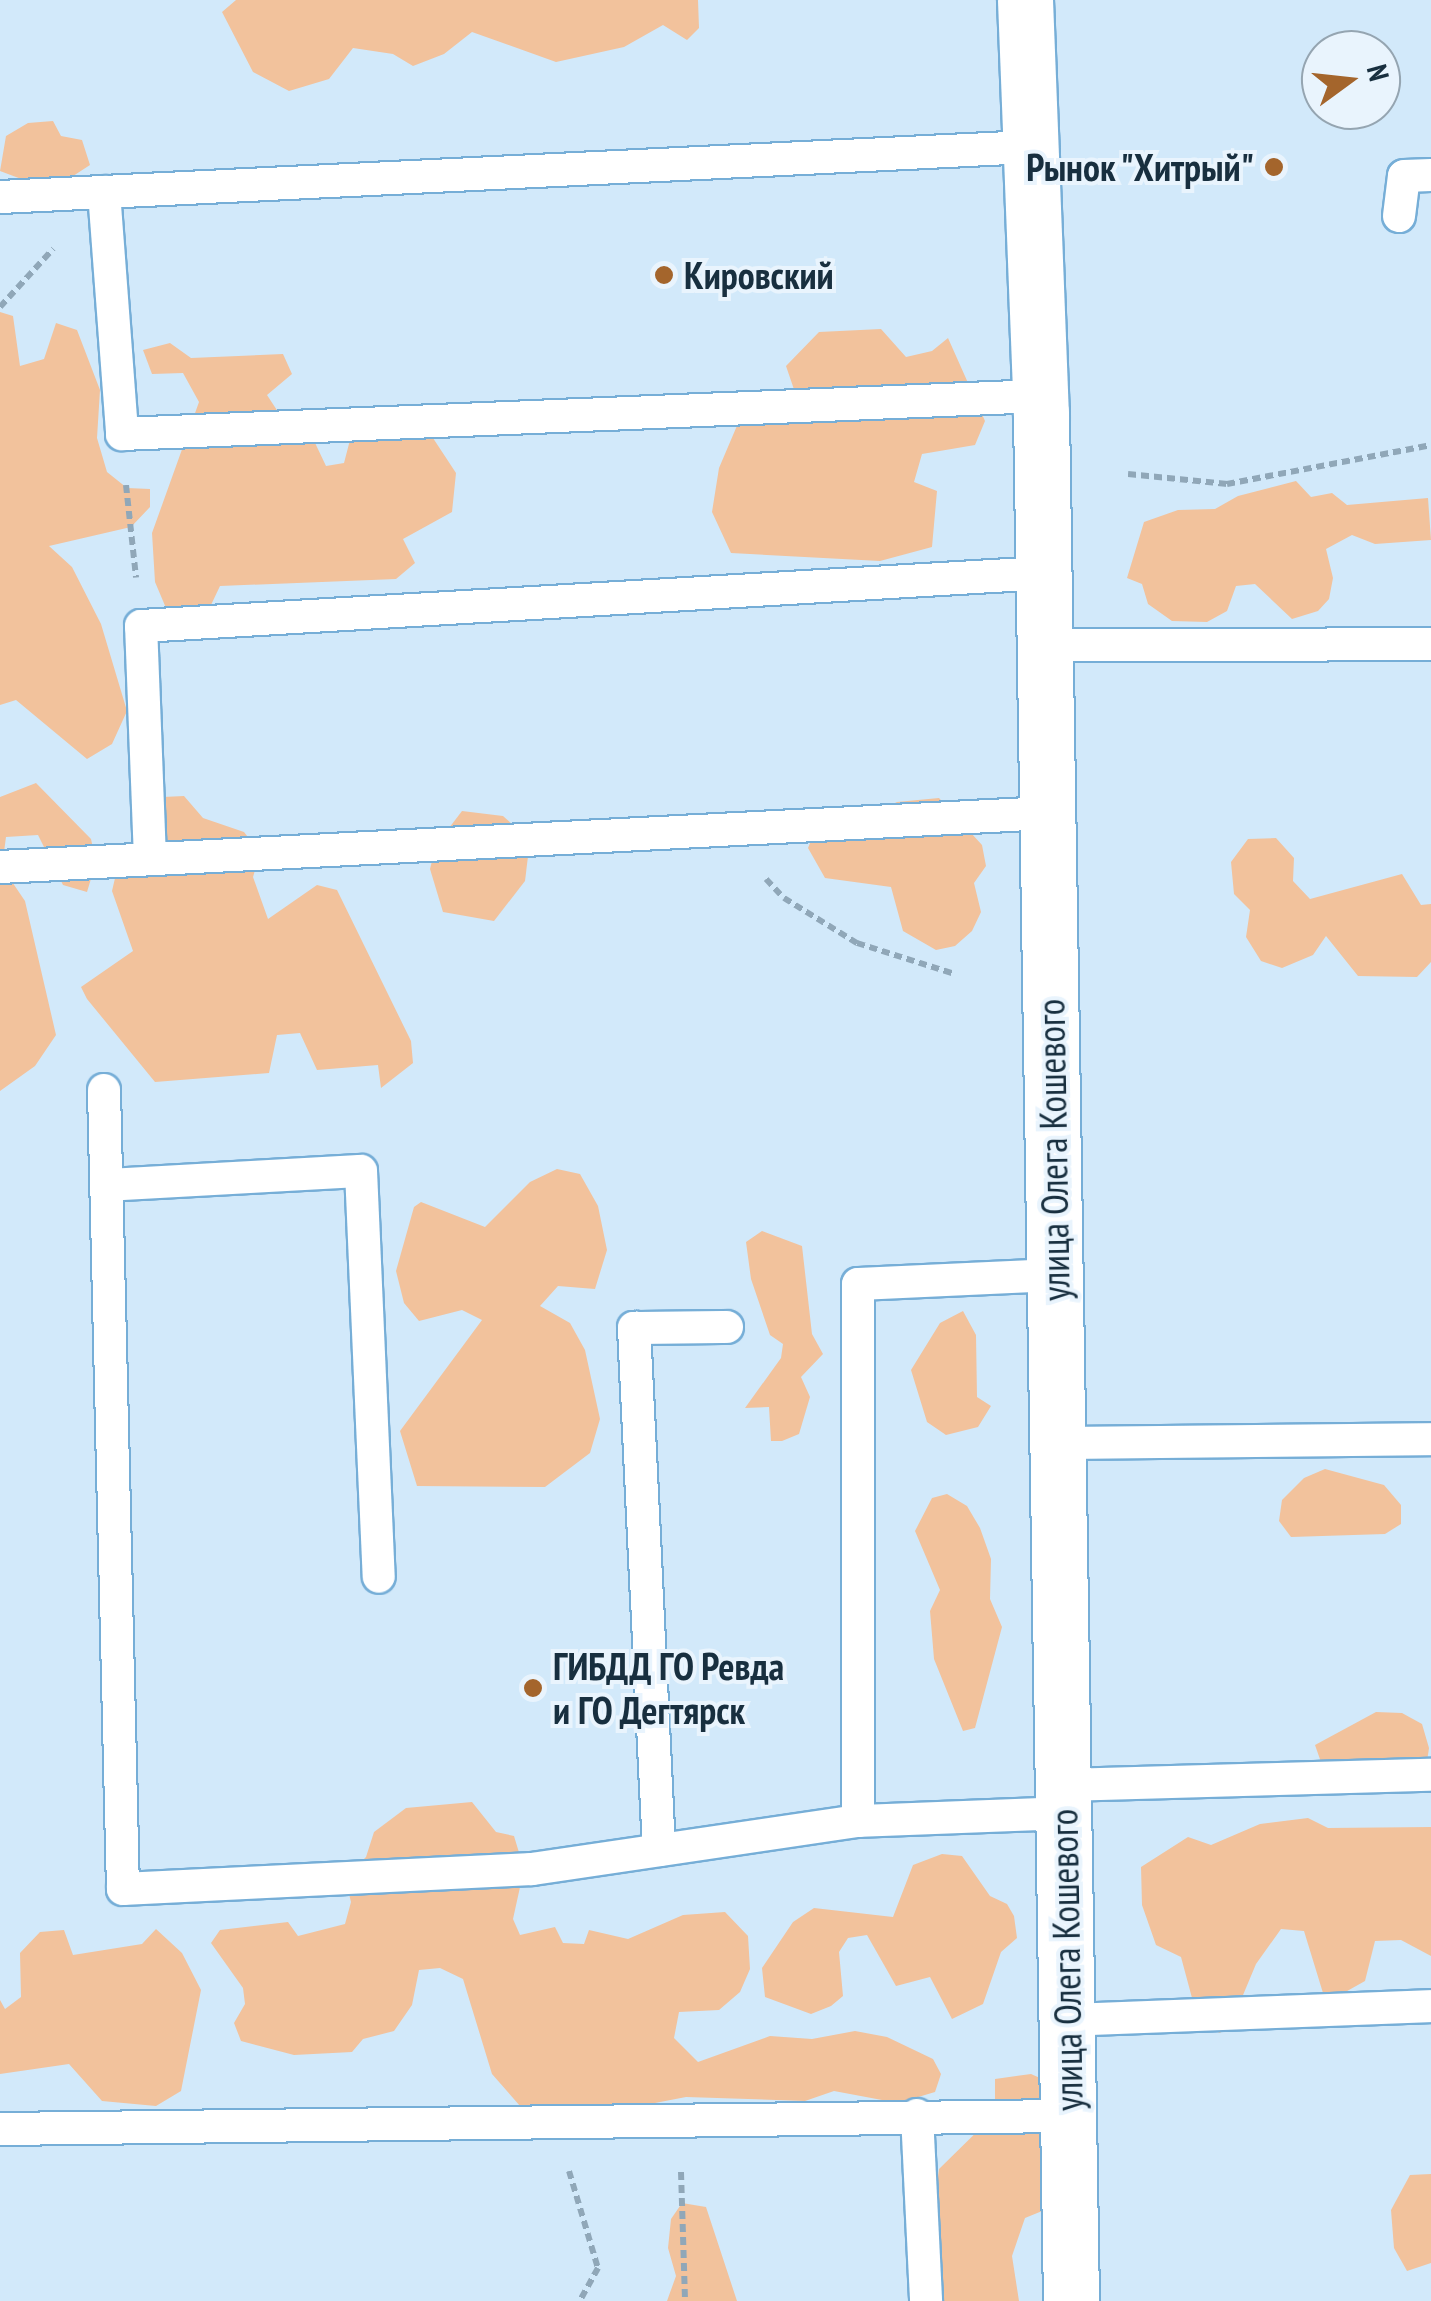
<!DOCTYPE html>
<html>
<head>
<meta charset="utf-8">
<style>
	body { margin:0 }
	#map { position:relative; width:1431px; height:2301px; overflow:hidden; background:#d2e9fa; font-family:"PT Sans Narrow",sans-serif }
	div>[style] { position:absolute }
	.green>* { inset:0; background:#f2c29c }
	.path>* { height:6px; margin-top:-3px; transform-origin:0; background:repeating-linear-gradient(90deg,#90a7b8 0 8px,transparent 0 13px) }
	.roads { filter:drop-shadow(2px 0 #76aed7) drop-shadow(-2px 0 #76aed7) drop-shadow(0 2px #76aed7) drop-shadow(0 -2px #76aed7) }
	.lane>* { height:32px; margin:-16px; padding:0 16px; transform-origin:16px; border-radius:16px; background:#fff }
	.secondary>* { height:55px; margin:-27.5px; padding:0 27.5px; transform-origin:27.5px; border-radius:27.5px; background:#fff }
	.dots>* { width:28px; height:28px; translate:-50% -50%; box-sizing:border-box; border:5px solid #e9f4fd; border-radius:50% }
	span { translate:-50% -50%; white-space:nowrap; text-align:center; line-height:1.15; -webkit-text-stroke:8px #e9f4fd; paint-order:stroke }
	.poi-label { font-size:38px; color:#182f3f; font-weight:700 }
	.right { translate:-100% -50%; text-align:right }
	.left { translate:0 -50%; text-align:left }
	.street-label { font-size:38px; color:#182f3f }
	.north { position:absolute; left:1301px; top:30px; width:100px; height:100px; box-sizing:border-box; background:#e9f4fd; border:2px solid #95a5b1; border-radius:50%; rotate:75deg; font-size:28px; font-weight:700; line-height:40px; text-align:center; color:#182f3f }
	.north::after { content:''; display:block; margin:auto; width:35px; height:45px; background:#a4652c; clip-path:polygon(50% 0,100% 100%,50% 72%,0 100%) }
</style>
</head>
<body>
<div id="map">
	<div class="green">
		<div style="clip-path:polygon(236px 0,698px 0,699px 28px,687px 40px,663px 25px,624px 47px,556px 62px,472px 32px,444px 54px,413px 66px,393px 54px,353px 48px,329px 79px,289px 91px,253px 72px,222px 12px)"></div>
		<div style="clip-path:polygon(53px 121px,61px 136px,82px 140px,90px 165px,70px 178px,24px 180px,0 171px,6px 136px,28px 123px)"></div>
		<div style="clip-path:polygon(0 312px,13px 316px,20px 366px,44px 359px,56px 323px,77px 330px,100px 390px,97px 438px,107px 472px,127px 488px,150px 489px,150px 507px,131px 527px,49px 546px,72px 567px,101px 624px,127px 711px,112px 744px,87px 759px,16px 700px,0 705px)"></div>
		<div style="clip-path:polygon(881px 329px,906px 357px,932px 351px,948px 338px,985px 421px,975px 445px,922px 454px,914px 482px,937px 491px,932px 547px,880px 561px,731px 553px,712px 512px,719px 468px,739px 421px,800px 407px,786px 366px,819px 332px)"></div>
		<div style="clip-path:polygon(170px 343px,191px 358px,283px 354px,292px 374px,267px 395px,288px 427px,307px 426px,326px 466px,344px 463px,350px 440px,431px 435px,456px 473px,452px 512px,403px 539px,415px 563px,396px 579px,220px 586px,211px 605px,187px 624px,166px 608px,155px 582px,152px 533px,199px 402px,183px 373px,152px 374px,143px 350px)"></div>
		<div style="clip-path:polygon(1296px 481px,1311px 497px,1332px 493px,1347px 505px,1428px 498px,1431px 540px,1375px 544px,1352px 535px,1326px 549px,1333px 578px,1329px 599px,1318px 611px,1292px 619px,1255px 584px,1236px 586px,1227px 611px,1207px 622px,1172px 621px,1148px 604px,1142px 584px,1127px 578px,1144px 522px,1178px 510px,1215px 509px,1238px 496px)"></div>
		<div style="clip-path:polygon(36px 783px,91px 839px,96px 862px,87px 892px,63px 885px,38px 835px,6px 837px,2px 867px,25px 901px,56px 1035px,35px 1066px,0 1091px,0 797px)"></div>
		<div style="clip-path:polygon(184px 796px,203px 818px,244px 832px,260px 853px,253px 877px,268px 919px,317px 885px,337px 890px,411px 1041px,413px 1063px,381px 1088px,378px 1065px,317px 1070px,300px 1033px,277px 1035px,269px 1073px,155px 1082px,87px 999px,81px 987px,133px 951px,112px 891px,119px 861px,149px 828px,163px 797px)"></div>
		<div style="clip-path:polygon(939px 798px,982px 845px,986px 866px,974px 883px,981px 912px,972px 931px,955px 946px,936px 950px,903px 931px,891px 887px,825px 878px,808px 848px,817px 826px,852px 824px,897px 802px)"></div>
		<div style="clip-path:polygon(462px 811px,503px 816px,530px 840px,525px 881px,494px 921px,443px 912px,430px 869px,436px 845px)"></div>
		<div style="clip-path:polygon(1276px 838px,1294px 858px,1293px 881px,1310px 899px,1402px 874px,1421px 905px,1431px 904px,1431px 962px,1417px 977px,1358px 976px,1326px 936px,1313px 955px,1282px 968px,1261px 961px,1246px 937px,1250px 910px,1234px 894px,1231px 862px,1248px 839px)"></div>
		<div style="clip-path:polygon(557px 1169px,580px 1174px,598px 1206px,607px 1250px,595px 1289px,558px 1286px,540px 1306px,570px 1323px,585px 1350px,600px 1419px,590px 1453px,545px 1487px,417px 1486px,400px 1431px,482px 1320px,462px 1310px,419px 1321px,404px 1303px,396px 1271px,414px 1207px,421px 1202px,485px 1227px,530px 1182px)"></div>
		<div style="clip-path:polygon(762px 1231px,802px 1246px,812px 1334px,823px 1354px,801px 1377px,810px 1397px,799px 1434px,782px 1441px,771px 1441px,769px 1407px,745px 1408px,781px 1358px,783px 1344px,770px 1335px,751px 1279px,746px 1242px)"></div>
		<div style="clip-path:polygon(963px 1311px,976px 1335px,977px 1397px,991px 1406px,978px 1427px,946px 1435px,927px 1422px,911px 1370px,940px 1323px)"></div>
		<div style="clip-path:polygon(1325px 1469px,1384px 1485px,1401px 1505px,1401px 1524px,1385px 1534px,1291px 1537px,1279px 1521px,1282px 1500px,1304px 1478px)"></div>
		<div style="clip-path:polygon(947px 1494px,967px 1506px,980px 1528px,991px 1559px,990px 1599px,1002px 1627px,975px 1728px,963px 1731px,934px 1659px,930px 1611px,940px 1590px,915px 1531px,932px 1498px)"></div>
		<div style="clip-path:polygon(1376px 1712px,1402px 1713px,1422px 1724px,1429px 1748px,1425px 1775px,1322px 1765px,1315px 1745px)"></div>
		<div style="clip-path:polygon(472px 1802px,496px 1832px,514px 1836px,524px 1869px,513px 1919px,520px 1935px,555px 1927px,563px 1943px,584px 1944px,589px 1930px,628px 1939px,683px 1915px,725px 1912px,748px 1936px,750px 1969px,740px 1992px,719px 2010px,679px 2012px,674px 2038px,698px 2062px,770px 2036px,812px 2039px,855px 2031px,887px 2037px,933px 2059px,941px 2074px,935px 2092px,898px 2103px,834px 2091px,805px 2101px,686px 2097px,629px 2108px,520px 2106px,492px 2074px,463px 1979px,440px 1968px,419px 1970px,412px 2005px,394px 2031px,363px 2039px,352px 2052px,294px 2055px,241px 2041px,234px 2023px,245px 2004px,243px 1988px,211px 1943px,220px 1930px,288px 1922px,298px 1936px,345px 1924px,351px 1902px,345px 1878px,366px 1857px,374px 1832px,406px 1808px)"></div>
		<div style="clip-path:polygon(1308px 1818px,1328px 1828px,1431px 1827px,1431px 1956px,1401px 1940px,1375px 1941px,1365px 1981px,1340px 1995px,1323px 1993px,1304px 1931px,1281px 1929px,1256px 1964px,1233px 2019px,1220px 2033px,1199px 2024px,1181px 1957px,1156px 1945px,1142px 1905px,1141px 1867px,1188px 1837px,1211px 1845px,1260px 1824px)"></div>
		<div style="clip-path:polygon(942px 1854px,962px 1856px,990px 1896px,1007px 1904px,1014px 1916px,1017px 1938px,1001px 1952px,983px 2004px,952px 2019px,930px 1977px,896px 1986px,867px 1935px,848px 1938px,839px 1952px,843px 1996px,831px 2006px,811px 2014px,765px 1997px,762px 1968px,793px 1922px,814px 1908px,893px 1917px,913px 1865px)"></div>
		<div style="clip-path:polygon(156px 1929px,182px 1953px,201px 1990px,181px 2091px,156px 2106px,102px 2101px,69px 2064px,0 2074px,0 2000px,5px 2009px,21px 1997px,20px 1953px,40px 1932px,64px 1930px,73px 1955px,142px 1944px)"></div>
		<div style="clip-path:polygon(1031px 2074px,1049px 2082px,1052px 2207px,1025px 2218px,1012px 2256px,1019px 2301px,944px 2301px,934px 2206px,939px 2169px,995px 2114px,995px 2079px)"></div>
		<div style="clip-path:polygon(1431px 2174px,1431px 2263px,1407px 2271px,1394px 2248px,1391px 2210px,1410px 2175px)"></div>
		<div style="clip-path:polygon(682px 2203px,706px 2207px,737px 2301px,667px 2301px,676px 2276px,668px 2248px,671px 2219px)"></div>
	</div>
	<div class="path">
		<div style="left:0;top:307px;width:79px;rotate:-47.6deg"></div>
		<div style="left:1128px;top:474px;width:100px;rotate:5.8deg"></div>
		<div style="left:1227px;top:484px;width:208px;rotate:-10.8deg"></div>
		<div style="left:126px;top:485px;width:93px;rotate:83.8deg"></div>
		<div style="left:766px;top:879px;width:26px;rotate:47deg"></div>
		<div style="left:784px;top:898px;width:86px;rotate:31.7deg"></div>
		<div style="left:857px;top:943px;width:103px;rotate:17.6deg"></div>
		<div style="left:569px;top:2171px;width:101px;rotate:73.4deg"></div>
		<div style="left:598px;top:2268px;width:38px;rotate:119deg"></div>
		<div style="left:681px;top:2172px;width:129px;rotate:88.2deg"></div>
	</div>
	<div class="roads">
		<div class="lane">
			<div style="left:104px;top:192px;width:243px;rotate:85.7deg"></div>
			<div style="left:122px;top:434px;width:919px;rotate:-2.37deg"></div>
			<div style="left:0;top:197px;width:1032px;rotate:-2.78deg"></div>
			<div style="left:1399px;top:216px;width:40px;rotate:-82.9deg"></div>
			<div style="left:1404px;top:176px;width:27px;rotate:-2deg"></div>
			<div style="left:1045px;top:645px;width:386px;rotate:-0.1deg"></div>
			<div style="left:150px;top:859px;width:233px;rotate:-92.2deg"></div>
			<div style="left:141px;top:626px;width:904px;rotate:-3.36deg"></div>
			<div style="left:0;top:867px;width:1048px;rotate:-2.95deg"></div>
			<div style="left:104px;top:1090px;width:799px;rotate:88.64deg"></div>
			<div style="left:123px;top:1889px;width:409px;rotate:-2.8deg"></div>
			<div style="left:532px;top:1869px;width:330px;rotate:-8.4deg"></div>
			<div style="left:107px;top:1185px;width:254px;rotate:-3.2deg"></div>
			<div style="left:361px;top:1171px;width:406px;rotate:87.5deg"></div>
			<div style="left:1055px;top:1275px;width:197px;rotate:177.4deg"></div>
			<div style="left:858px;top:1284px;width:537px;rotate:90deg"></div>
			<div style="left:858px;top:1821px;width:206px;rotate:-2.2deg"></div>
			<div style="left:1057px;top:1443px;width:374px;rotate:-0.6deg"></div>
			<div style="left:1063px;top:1785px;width:368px;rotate:-1.6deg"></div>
			<div style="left:659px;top:1850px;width:523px;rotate:-92.74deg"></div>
			<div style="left:634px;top:1328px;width:93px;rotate:-0.6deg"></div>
			<div style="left:1067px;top:2020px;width:364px;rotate:-2.2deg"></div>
			<div style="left:917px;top:2115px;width:186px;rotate:87.2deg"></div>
			<div style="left:0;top:2129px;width:1068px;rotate:-0.7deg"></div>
		</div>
		<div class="secondary">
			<div style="left:1025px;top:0;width:413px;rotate:87.8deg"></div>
			<div style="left:1041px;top:413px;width:1888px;rotate:89.09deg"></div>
		</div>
	</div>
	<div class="dots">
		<div style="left:1274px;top:167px;background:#a4652c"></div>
		<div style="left:664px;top:275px;background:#a4652c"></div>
		<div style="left:533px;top:1688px;background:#a4652c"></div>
	</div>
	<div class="poi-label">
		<span class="right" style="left:1254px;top:167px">Рынок "Хитрый"</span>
		<span class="left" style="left:684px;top:275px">Кировский</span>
		<span class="left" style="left:553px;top:1688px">ГИБДД ГО Ревда<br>и ГО Дегтярск</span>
	</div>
	<div class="street-label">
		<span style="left:1053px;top:1150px;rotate:-91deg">улица Олега Кошевого</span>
		<span style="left:1066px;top:1960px;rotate:-91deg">улица Олега Кошевого</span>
	</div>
	<div class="north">N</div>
</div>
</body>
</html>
